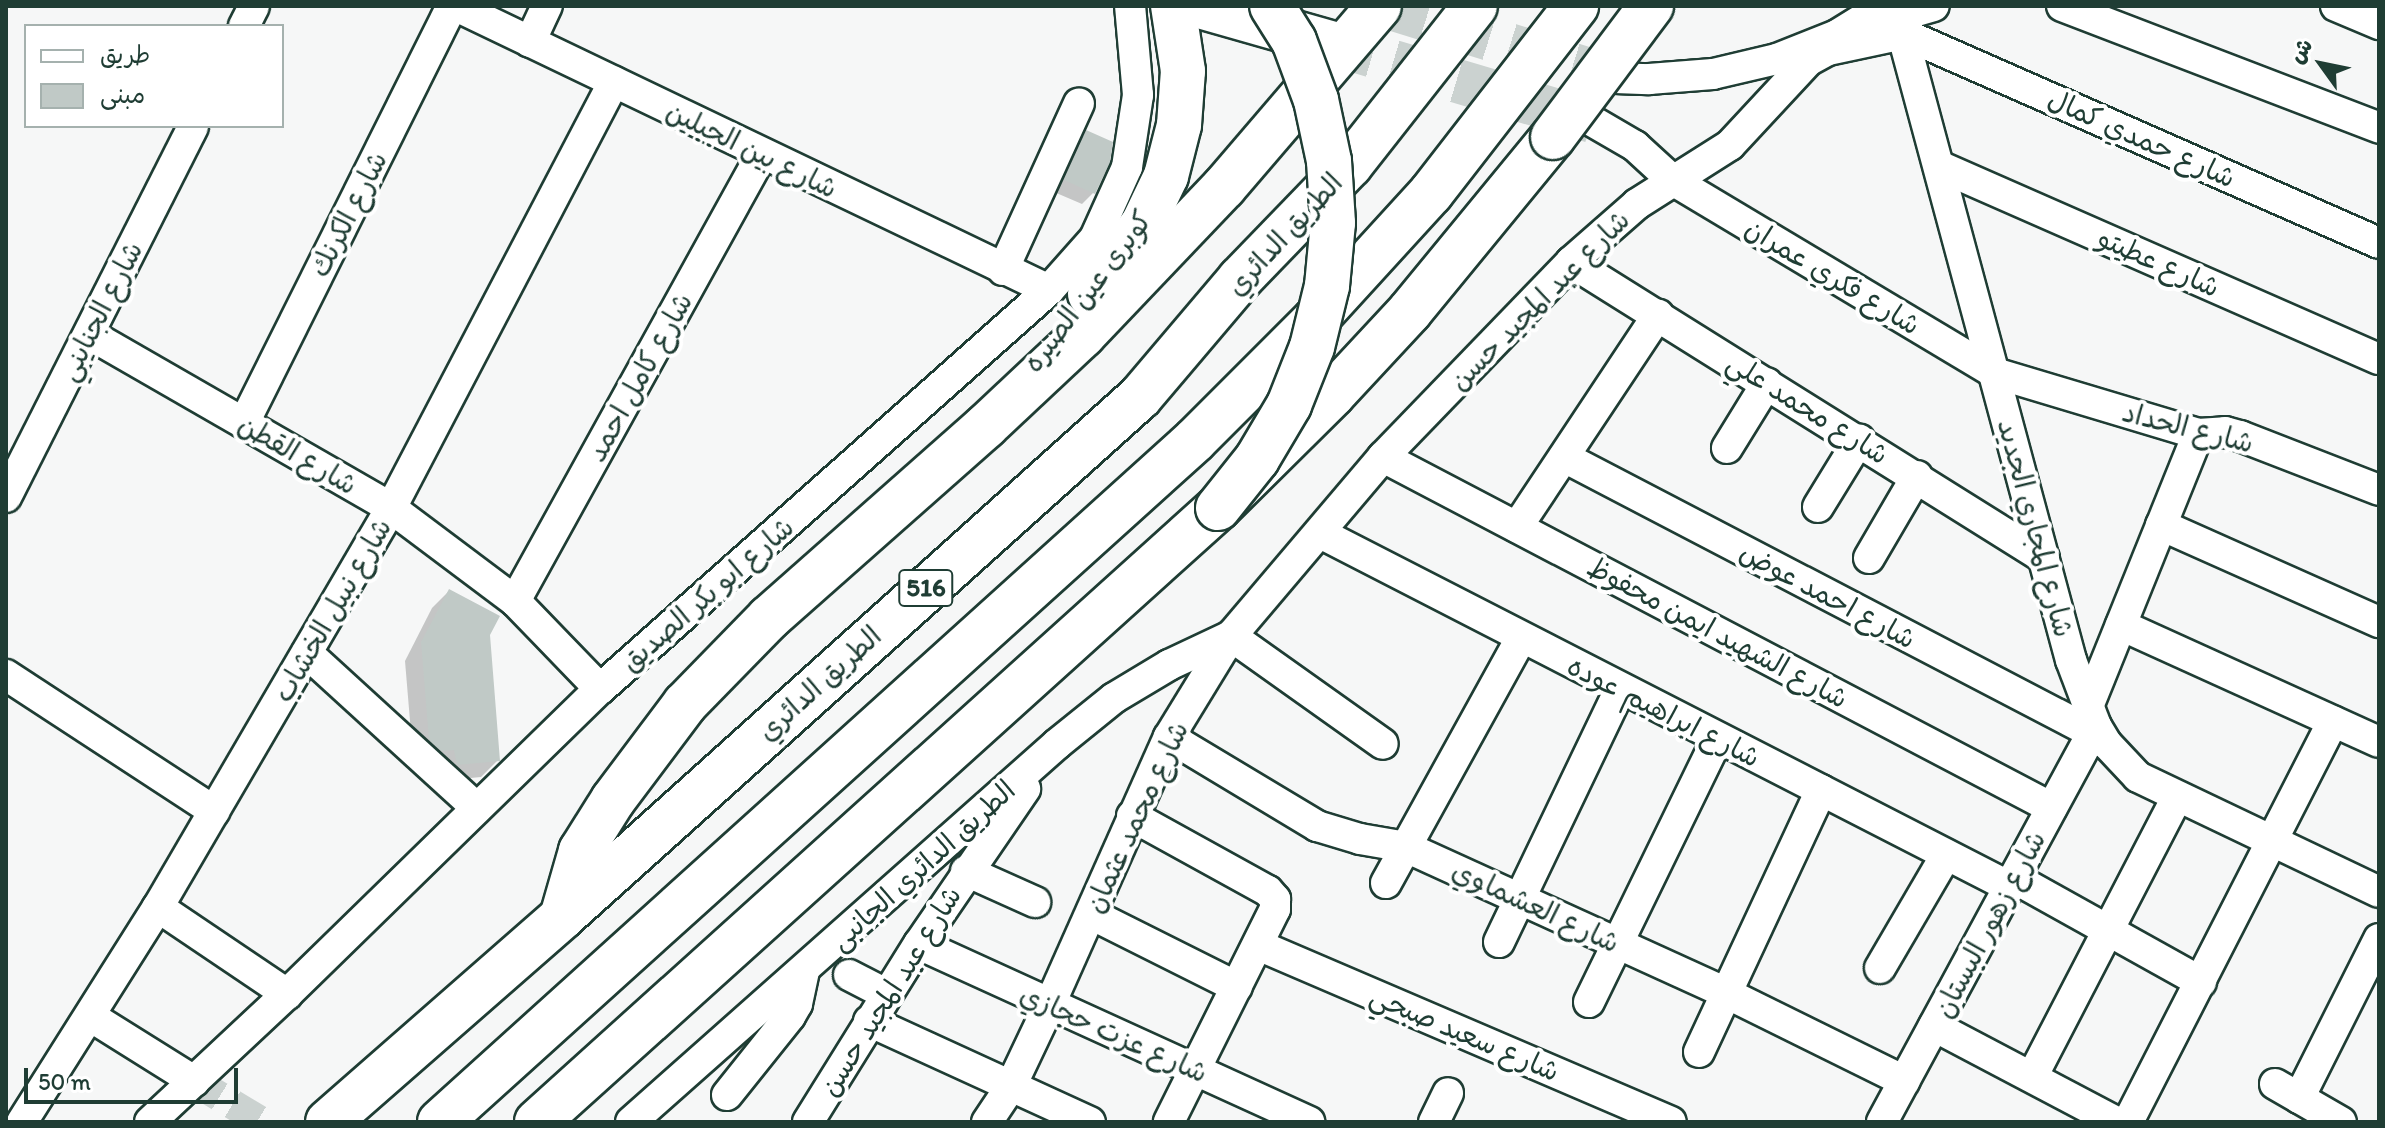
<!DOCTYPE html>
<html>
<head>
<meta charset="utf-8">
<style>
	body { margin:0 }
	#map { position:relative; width:2385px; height:1128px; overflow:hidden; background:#f6f7f7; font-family:Itim,"Playpen Sans Arabic",sans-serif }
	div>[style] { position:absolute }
	.shadow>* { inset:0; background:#0003 }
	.building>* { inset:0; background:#c0c9c6 }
	.street-tunnel>* { height:30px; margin-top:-15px; transform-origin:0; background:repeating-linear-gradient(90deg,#cbd2d0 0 30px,transparent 0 45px) }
	.secondary-tunnel>* { height:44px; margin-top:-22px; transform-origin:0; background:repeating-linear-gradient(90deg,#cbd2d0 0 44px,transparent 0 66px) }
	.roads { filter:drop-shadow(2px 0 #1f3d34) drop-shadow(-2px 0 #1f3d34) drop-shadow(0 2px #1f3d34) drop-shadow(0 -2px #1f3d34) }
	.street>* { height:30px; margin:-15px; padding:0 15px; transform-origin:15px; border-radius:15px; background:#fff }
	.secondary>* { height:44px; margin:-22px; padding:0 22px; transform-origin:22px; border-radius:22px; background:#fff }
	.highway>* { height:44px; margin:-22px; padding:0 22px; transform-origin:22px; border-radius:22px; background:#fff }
	.bridges { filter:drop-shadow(2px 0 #1f3d34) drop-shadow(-2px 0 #1f3d34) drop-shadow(0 2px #1f3d34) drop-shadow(0 -2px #1f3d34) }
	.highway-bridge>* { height:44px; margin:-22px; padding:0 22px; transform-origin:22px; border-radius:22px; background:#fff }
	span { translate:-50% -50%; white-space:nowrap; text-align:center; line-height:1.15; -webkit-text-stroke:8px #fff; paint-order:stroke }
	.shield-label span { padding:2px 6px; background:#fff; border:2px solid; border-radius:6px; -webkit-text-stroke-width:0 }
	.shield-label { font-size:26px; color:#1f3d34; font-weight:700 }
	.street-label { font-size:28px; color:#1f3d34 }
	.frame { position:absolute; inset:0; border:8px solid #1f3d34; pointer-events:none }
	.legend { position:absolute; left:24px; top:24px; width:260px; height:104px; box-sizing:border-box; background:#fff; border:2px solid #a5b1ae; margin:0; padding:10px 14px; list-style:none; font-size:24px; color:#1f3d34 }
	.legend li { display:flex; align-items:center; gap:16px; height:40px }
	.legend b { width:40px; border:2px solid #a5b1ae }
	.north { position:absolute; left:2281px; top:24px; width:80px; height:80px; -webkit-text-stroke:6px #fff; paint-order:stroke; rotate:303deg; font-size:22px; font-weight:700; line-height:32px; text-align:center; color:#1f3d34 }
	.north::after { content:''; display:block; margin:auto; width:28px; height:36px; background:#1f3d34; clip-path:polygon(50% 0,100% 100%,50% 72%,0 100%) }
	.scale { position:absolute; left:24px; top:1068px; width:214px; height:36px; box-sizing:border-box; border:4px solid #1f3d34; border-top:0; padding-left:10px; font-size:24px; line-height:28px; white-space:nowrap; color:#1f3d34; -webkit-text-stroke:6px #fff; paint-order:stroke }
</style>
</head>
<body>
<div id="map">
	<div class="shadow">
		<div style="clip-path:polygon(1087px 133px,1093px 193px,1082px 204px,1054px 192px,1076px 144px)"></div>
		<div style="clip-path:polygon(449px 591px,488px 634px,498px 760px,481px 777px,440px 781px,413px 757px,405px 661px,432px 608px)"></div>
	</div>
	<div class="building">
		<div style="clip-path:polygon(1086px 130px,1113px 142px,1110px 162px,1095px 194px,1064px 180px)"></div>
		<div style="clip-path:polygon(449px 589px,500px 616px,490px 635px,500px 761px,457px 765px,454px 750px,441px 751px,429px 740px,421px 642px)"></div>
	</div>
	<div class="street-tunnel">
		<div style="left:194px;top:1081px;width:79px;rotate:31.1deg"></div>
	</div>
	<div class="secondary-tunnel">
		<div style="left:1384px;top:6px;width:242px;rotate:17.3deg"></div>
		<div style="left:1330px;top:43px;width:273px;rotate:16.6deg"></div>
	</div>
	<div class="roads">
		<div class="street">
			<div style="left:456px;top:6px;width:657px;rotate:25.59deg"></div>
			<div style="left:1895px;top:6px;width:677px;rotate:74.94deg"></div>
			<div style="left:2071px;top:660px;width:71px;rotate:69.3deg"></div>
			<div style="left:2096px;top:726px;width:21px;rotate:59deg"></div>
			<div style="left:2107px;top:744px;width:45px;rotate:46.8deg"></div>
			<div style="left:2138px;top:777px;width:267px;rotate:25.5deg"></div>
			<div style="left:2062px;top:6px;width:340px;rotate:21deg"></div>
			<div style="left:2336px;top:6px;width:47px;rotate:22.7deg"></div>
			<div style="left:1899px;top:16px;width:36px;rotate:-16deg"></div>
			<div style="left:244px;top:26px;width:22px;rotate:-63deg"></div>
			<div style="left:530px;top:42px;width:40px;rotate:-65deg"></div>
			<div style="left:1615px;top:78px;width:34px;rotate:2deg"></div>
			<div style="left:1649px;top:79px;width:64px;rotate:-4.5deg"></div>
			<div style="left:1713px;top:74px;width:66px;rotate:-13.2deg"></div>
			<div style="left:1777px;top:59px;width:65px;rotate:-21.8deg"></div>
			<div style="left:1837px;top:35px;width:55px;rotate:-31.7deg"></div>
			<div style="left:1592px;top:121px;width:50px;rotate:30.2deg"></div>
			<div style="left:1635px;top:146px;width:49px;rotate:42.5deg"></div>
			<div style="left:1671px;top:179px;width:378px;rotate:30.9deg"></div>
			<div style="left:1995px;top:373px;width:212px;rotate:16.7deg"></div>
			<div style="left:2198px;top:434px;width:27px;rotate:-4deg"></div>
			<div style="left:2225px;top:432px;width:16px;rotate:15deg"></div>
			<div style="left:2240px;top:436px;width:149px;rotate:21.2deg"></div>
			<div style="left:1939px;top:166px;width:480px;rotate:23.7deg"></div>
			<div style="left:1571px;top:262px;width:558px;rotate:32.04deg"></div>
			<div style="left:1003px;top:270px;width:183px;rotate:-65.5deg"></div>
			<div style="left:89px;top:334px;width:349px;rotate:29.9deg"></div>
			<div style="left:391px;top:508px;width:155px;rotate:36.9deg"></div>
			<div style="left:515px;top:601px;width:122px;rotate:46deg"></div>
			<div style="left:244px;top:423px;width:466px;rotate:-63.5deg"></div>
			<div style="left:1727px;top:448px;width:76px;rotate:-58.4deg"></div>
			<div style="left:1383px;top:457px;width:755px;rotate:27.68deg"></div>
			<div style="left:1564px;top:457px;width:597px;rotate:27.55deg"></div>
			<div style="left:6px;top:497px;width:415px;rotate:-63.2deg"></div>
			<div style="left:1818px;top:507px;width:79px;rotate:-58.5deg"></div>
			<div style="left:2161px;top:525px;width:239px;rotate:24deg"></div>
			<div style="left:1517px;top:527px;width:255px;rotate:-56.4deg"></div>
			<div style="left:1320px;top:533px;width:776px;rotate:27.16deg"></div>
			<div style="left:1869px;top:558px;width:95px;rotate:-59.7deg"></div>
			<div style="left:515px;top:601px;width:511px;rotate:-61.08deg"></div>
			<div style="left:2121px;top:625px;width:283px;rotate:24.4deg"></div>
			<div style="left:307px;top:653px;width:230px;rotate:42.4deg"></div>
			<div style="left:6px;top:675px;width:249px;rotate:33.2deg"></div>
			<div style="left:2089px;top:704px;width:291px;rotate:-68deg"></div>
			<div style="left:1169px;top:737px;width:173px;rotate:31deg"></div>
			<div style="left:1317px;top:826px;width:45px;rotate:16.8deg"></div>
			<div style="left:1360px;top:839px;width:47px;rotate:9.9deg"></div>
			<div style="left:1406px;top:847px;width:352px;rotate:24.5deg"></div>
			<div style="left:1726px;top:993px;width:199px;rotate:26.3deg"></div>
			<div style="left:1132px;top:816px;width:155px;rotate:28.9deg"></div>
			<div style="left:1268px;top:891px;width:11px;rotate:49deg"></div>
			<div style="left:1275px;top:899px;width:10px;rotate:90deg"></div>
			<div style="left:1275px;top:909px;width:238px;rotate:116.5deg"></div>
			<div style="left:966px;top:871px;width:76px;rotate:24.2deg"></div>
			<div style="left:2014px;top:878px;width:214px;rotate:29.1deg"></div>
			<div style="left:1386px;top:883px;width:280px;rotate:-61.1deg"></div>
			<div style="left:158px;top:907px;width:156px;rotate:34deg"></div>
			<div style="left:1091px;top:914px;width:163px;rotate:26.6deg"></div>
			<div style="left:1499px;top:942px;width:280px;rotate:-64.4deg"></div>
			<div style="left:919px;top:944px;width:429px;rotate:24.5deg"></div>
			<div style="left:1258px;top:945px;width:449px;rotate:23.2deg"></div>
			<div style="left:1880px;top:968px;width:131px;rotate:-59.7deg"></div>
			<div style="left:849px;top:975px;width:42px;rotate:27.2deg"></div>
			<div style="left:1589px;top:1002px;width:294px;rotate:-64deg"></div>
			<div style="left:90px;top:1016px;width:123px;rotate:32deg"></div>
			<div style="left:869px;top:1021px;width:243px;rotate:24.6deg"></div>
			<div style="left:1934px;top:1026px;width:206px;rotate:27.8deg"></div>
			<div style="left:1699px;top:1052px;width:289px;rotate:-65deg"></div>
			<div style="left:2032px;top:1077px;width:315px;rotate:-62.6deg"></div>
			<div style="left:2275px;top:1084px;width:76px;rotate:29.9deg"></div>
			<div style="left:727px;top:1095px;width:101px;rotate:-51.4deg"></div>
			<div style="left:790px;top:1016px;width:14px;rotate:-60deg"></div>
			<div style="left:797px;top:1004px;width:34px;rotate:-78deg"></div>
			<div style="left:2299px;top:1098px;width:178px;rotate:-63.3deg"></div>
			<div style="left:22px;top:1122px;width:254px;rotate:-57.7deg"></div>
			<div style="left:158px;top:907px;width:462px;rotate:-59.7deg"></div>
			<div style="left:391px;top:508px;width:481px;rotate:-62.4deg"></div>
			<div style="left:150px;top:1122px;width:187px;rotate:-43.1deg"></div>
			<div style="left:287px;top:994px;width:437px;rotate:-44.3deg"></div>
			<div style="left:600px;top:689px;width:601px;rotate:-41.63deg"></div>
			<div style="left:1049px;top:290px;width:69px;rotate:-48.5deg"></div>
			<div style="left:1095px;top:238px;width:78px;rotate:-65.7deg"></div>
			<div style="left:1127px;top:167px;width:73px;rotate:-81.3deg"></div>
			<div style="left:1138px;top:95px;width:89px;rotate:-95.1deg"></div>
			<div style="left:631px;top:1122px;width:570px;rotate:-41.58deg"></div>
			<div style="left:1057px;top:744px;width:73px;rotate:-38.9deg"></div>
			<div style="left:1114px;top:698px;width:64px;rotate:-31deg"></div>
			<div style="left:1169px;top:665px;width:68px;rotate:-25.1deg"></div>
			<div style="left:1231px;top:636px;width:186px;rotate:35.4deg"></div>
			<div style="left:808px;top:1122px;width:210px;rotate:-58.1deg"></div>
			<div style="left:919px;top:944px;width:188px;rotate:-55.6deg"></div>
			<div style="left:987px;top:1122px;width:43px;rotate:-56.3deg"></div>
			<div style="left:1011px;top:1086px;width:91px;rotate:-64.6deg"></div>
			<div style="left:1050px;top:1004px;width:292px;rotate:-66deg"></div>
			<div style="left:1169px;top:737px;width:119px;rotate:-58.5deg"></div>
			<div style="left:1231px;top:636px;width:235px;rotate:-49.7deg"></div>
			<div style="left:1383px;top:457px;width:271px;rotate:-46deg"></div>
			<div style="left:1571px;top:262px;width:88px;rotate:-41.3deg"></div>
			<div style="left:1637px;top:204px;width:110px;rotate:-32.4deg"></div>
			<div style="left:1730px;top:145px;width:115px;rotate:-47.1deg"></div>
			<div style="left:1808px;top:61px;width:23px;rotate:-29deg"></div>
			<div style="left:1828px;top:50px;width:78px;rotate:-11.9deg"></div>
			<div style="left:1904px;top:34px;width:519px;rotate:23.75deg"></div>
			<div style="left:1434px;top:1122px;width:32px;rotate:-64deg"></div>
			<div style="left:1882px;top:1122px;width:450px;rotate:-61.6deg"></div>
			<div style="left:2128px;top:1122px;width:450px;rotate:-62.9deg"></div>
		</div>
		<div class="secondary">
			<div style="left:1200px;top:6px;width:135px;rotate:15.9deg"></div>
		</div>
		<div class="highway">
			<div style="left:1090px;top:294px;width:88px;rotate:-52.9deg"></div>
			<div style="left:1143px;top:224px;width:53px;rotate:-64.4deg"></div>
			<div style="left:1166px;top:176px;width:53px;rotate:-75.7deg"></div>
			<div style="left:1179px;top:125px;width:54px;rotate:-85.8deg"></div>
			<div style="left:1183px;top:71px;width:66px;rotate:-98.7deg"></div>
			<div style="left:562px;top:917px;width:69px;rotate:-73.9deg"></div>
			<div style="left:581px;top:851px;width:60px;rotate:-57.9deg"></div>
			<div style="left:613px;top:800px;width:120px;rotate:-53.1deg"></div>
			<div style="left:685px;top:704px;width:120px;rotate:-45.7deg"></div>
			<div style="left:769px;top:618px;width:290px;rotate:-41.5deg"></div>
			<div style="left:986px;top:426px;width:133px;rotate:-43.2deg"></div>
			<div style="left:1083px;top:335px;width:204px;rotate:-46.4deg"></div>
			<div style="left:1224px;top:187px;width:238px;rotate:-49.4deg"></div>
			<div style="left:328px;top:1122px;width:311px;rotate:-41.2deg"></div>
			<div style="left:562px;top:917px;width:777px;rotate:-41.98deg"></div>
			<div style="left:1140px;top:397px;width:155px;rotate:-49.7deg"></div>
			<div style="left:1240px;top:279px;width:158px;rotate:-46deg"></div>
			<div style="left:1350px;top:165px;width:202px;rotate:-51.8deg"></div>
			<div style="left:440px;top:1122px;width:1017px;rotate:-42.09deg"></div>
			<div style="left:1195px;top:440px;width:170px;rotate:-45deg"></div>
			<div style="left:1315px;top:320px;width:172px;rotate:-47.6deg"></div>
			<div style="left:1431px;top:193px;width:237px;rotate:-52.2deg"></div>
			<div style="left:537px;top:1122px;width:917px;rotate:-42.04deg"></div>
			<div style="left:1218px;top:508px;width:162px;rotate:-44.7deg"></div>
			<div style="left:1333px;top:394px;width:113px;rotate:-47.1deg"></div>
			<div style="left:1410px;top:311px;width:225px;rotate:-50.6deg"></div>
		</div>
	</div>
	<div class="bridges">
		<div class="highway-bridge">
			<div style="left:1553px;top:137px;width:164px;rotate:-53.2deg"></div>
			<div style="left:1218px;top:508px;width:63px;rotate:-51.5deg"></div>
			<div style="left:1257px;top:459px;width:63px;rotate:-59.3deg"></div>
			<div style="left:1289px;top:405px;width:62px;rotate:-68.4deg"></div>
			<div style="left:1312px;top:347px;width:63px;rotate:-76.2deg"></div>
			<div style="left:1327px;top:286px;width:63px;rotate:-84.6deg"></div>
			<div style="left:1333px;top:223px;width:62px;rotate:-93.7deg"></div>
			<div style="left:1329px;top:161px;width:62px;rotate:-102deg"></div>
			<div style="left:1316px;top:100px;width:63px;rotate:-110.4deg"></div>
			<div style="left:1294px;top:41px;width:41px;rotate:-122.2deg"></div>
		</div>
	</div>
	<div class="shield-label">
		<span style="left:926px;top:588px">516</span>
	</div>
	<div class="street-label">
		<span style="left:2142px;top:138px;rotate:24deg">شارع حمدي كمال</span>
		<span style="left:752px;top:149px;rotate:26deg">شارع بين الجبلين</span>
		<span style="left:348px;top:214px;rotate:-63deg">شارع الكرنك</span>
		<span style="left:1284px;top:234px;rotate:-47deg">الطريق الدائري</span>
		<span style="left:2159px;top:262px;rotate:24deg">شارع عطيتو</span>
		<span style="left:1833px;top:276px;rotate:31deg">شارع فكري عمران</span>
		<span style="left:1087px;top:291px;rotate:-53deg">كوبرى عين الصيره</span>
		<span style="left:1539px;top:300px;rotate:-45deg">شارع عبد المجيد حسن</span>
		<span style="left:100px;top:311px;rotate:-63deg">شارع الجنايني</span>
		<span style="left:639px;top:377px;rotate:-61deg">شارع كامل احمد</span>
		<span style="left:1808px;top:408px;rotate:32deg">شارع محمد علي</span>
		<span style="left:2188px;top:427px;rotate:14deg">شارع الحداد</span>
		<span style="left:298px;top:454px;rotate:30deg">شارع القطن</span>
		<span style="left:2036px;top:528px;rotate:75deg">شارع المجاري الجديد</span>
		<span style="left:707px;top:594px;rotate:-41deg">شارع ابو بكر الصديق</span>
		<span style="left:1828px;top:595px;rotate:28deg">شارع احمد عوض</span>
		<span style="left:332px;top:610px;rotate:-60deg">شارع نبيل الخشاب</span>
		<span style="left:1718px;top:632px;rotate:28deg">شارع الشهيد ايمن محفوظ</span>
		<span style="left:819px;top:683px;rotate:-42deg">الطريق الدائري</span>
		<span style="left:1664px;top:711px;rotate:27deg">شارع ابراهيم عوده</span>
		<span style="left:1136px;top:817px;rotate:-65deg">شارع محمد عثمان</span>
		<span style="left:922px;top:865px;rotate:-42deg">الطريق الدائري الجانبى</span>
		<span style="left:1536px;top:906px;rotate:25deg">شارع العشماوي</span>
		<span style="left:1989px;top:924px;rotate:-62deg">شارع زهور البستان</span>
		<span style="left:890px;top:991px;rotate:-58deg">شارع عبد المجيد حسن</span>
		<span style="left:1114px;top:1033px;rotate:24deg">شارع عزت حجازي</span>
		<span style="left:1465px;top:1033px;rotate:23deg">شارع سعيد صبحي</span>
	</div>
	<div class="frame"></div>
	<ul class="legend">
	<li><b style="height:10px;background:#fff"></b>طريق</li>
	<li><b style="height:22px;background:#c0c9c6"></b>مبنى</li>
	</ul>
	<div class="north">ش</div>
	<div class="scale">50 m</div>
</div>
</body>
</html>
